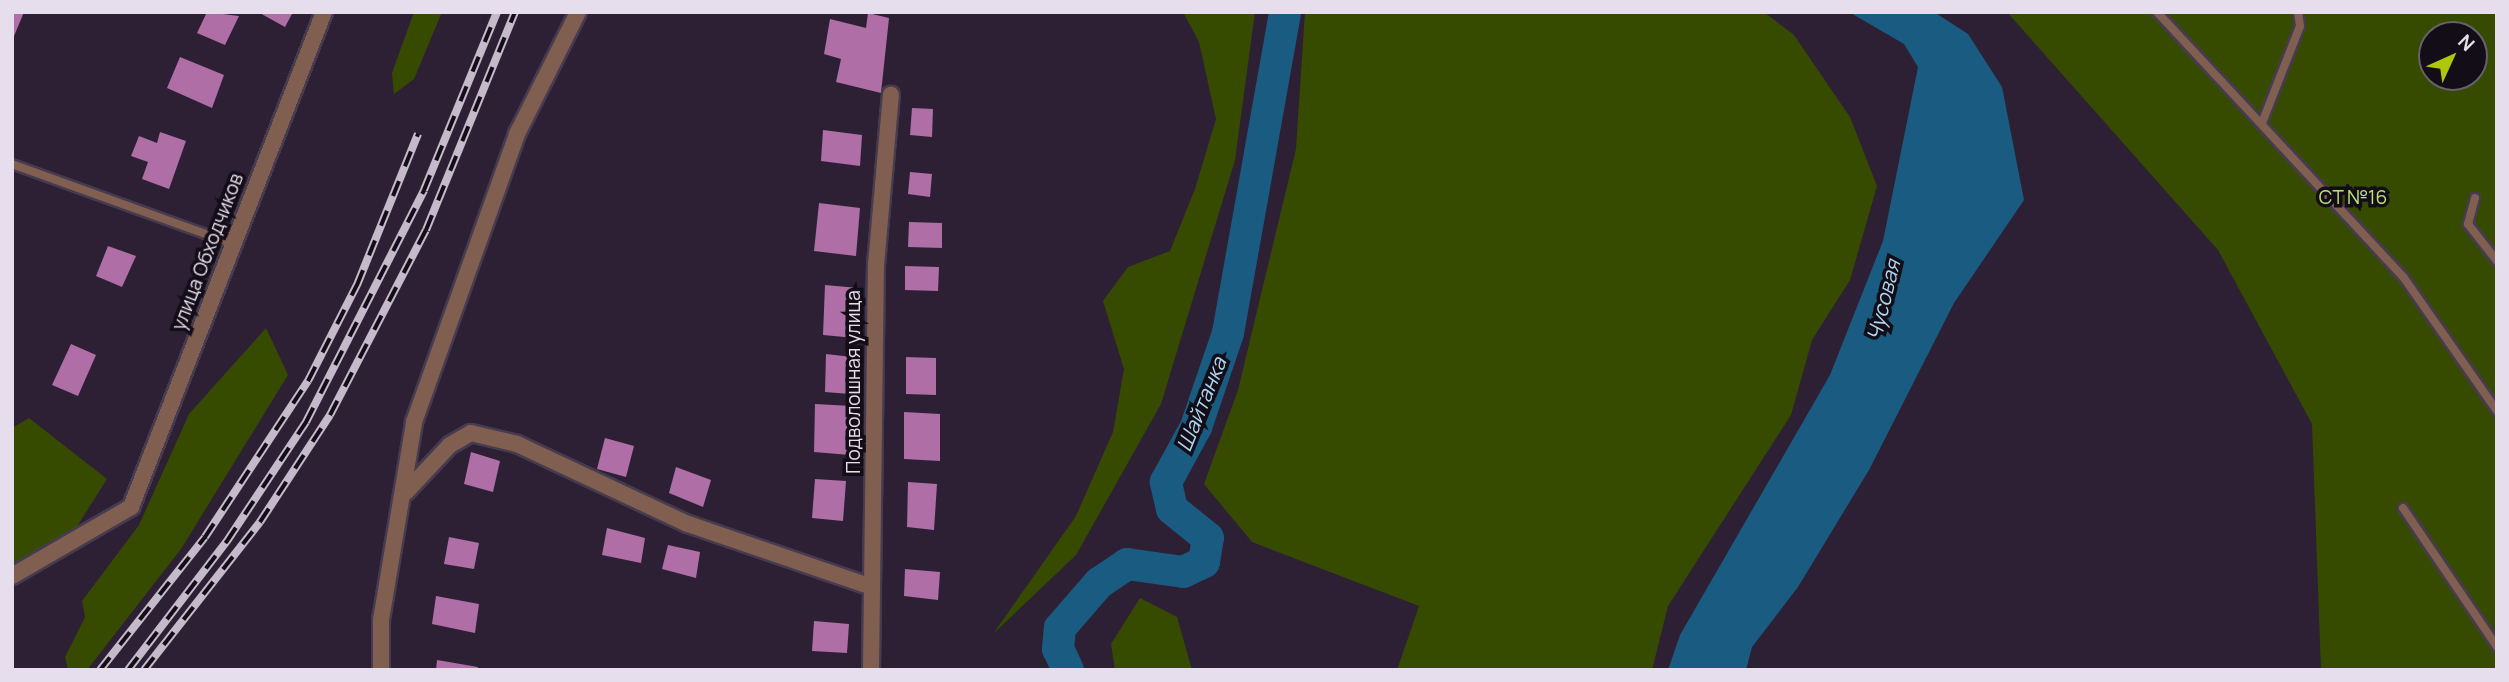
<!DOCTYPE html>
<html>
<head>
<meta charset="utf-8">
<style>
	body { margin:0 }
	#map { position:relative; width:2509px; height:682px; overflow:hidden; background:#2d2035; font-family:Manrope,sans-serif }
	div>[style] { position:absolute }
	.green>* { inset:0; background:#364b00 }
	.water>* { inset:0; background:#1a5c81 }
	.river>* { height:32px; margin:-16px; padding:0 16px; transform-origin:16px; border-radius:16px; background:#1a5c81 }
	.building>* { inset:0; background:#af6ea6 }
	.roads { filter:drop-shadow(2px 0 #473b4f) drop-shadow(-2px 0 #473b4f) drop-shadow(0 2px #473b4f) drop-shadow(0 -2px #473b4f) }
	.service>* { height:8px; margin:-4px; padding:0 4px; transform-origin:4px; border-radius:4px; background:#815f50 }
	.minor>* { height:16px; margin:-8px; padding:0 8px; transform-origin:8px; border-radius:8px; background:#815f50 }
	.rail>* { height:8px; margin-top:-4px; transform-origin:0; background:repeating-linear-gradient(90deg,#120d16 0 16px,#c4baca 0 32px); box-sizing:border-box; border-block:2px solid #c4baca }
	span { translate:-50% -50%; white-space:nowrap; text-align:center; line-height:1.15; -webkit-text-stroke:7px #120d16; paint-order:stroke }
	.park-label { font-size:19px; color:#bce277 }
	.street-label { font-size:19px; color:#e7deed }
	.water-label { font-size:21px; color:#aed6f1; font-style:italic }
	.frame { position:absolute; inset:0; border:14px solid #e7deed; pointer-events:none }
	.north { position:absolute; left:2418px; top:21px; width:70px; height:70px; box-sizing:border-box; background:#120d16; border:2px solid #67616c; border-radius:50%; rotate:45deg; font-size:19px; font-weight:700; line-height:28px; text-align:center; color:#e7deed }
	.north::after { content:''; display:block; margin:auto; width:24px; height:32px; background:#aec60c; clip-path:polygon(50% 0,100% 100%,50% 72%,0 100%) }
</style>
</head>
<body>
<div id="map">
	<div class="green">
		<div style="clip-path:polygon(414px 12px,442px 12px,414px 79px,394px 94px,392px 73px)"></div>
		<div style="clip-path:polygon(1183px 12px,1255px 12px,1235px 160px,1161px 404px,1076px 555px,993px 634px,1076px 516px,1113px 432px,1124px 369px,1103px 301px,1128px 267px,1170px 251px,1195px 189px,1216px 119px,1199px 42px)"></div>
		<div style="clip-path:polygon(1305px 12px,1764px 12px,1794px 35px,1850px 117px,1877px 186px,1850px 280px,1812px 340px,1791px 415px,1668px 606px,1652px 670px,1397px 670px,1419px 606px,1252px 542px,1204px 484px,1238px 390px,1296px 149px)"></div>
		<div style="clip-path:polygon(evenodd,2007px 12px,2497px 12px,2497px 670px,2321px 670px,2312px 424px,2218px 250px,2007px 12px,2432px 35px,2474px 35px,2474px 77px,2432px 77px,2432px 35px)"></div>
		<div style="clip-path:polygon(266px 328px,288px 375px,181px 549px,87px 670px,68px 670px,65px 657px,85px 617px,82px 601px,139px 525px,189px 414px)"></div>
		<div style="clip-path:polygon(29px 418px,107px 479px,66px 544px,12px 567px,12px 428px)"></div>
		<div style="clip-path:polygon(1140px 598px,1177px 617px,1192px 670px,1115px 670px,1111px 644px)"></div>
	</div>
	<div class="water">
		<div style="clip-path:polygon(1849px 12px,1934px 12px,1968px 34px,2002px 87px,2024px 200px,1954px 303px,1869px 470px,1798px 587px,1752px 647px,1746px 670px,1668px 670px,1680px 635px,1830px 375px,1883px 241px,1918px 67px,1904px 44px)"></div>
	</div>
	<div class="river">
		<div style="left:1068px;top:670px;width:23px;rotate:-115deg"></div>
		<div style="left:1058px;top:649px;width:21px;rotate:-85deg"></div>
		<div style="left:1060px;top:628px;width:60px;rotate:-49.1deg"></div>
		<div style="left:1099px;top:583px;width:34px;rotate:-34deg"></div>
		<div style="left:1127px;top:564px;width:57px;rotate:8.1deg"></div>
		<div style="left:1183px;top:572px;width:23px;rotate:-25deg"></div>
		<div style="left:1204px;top:562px;width:24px;rotate:-81deg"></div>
		<div style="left:1208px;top:538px;width:46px;rotate:-141.1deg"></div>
		<div style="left:1172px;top:509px;width:28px;rotate:-103deg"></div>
		<div style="left:1166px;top:482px;width:63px;rotate:-61.4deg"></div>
		<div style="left:1196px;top:427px;width:99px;rotate:-71.2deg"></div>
		<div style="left:1228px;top:333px;width:326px;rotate:-79.9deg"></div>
	</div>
	<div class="building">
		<div style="clip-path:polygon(12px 12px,24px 12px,12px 41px)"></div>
		<div style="clip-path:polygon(207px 12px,239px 16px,225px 45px,197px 33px)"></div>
		<div style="clip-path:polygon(258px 12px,293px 12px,285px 27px)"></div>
		<div style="clip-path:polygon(868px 13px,889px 18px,881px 93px,836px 82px,841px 59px,824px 54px,830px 19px,866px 28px)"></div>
		<div style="clip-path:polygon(180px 57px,224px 75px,212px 108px,167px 88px)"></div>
		<div style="clip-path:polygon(912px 108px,933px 109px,932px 137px,910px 135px)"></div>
		<div style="clip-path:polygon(823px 130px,862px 135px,860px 166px,821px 161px)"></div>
		<div style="clip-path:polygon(160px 132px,186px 141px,169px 189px,142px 179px,148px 162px,131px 156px,139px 136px,157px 143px)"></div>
		<div style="clip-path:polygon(910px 172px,932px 174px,930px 197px,908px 194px)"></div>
		<div style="clip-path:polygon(819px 203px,860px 208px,856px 256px,814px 251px)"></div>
		<div style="clip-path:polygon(909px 222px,942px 223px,942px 248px,908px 247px)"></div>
		<div style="clip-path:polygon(108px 246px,136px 256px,122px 287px,96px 276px)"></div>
		<div style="clip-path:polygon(905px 266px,939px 267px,938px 291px,905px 290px)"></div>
		<div style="clip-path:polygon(825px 285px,858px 288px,855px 338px,823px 335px)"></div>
		<div style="clip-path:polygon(71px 344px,96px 355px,78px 396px,52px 385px)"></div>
		<div style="clip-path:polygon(826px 354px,852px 357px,850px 394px,825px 392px)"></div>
		<div style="clip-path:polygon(906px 357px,936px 358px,936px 395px,906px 394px)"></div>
		<div style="clip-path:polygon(815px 404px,852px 406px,850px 455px,814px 452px)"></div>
		<div style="clip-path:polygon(904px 412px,940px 414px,940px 461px,904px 459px)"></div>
		<div style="clip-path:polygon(605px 438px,634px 446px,626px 477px,597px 469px)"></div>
		<div style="clip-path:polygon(471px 452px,500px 461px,493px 492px,464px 484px)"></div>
		<div style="clip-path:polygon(676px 467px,711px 480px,703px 507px,669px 493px)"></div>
		<div style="clip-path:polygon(815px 479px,846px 481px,843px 521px,812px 518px)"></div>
		<div style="clip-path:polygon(908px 482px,937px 484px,934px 530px,907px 527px)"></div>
		<div style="clip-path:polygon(607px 528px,645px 538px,641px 563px,602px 555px)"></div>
		<div style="clip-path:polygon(449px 537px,479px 543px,474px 569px,444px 564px)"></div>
		<div style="clip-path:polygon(668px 545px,700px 552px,696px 578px,662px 569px)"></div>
		<div style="clip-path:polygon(905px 569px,940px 572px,938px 600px,904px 596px)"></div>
		<div style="clip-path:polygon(436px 596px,479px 604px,475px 633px,432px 624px)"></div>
		<div style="clip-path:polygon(814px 621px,849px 624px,847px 653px,812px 651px)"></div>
		<div style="clip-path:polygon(437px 660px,478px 667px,477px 670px,436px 670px)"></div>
	</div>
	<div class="roads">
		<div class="service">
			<div style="left:2157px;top:12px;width:363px;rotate:47.1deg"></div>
			<div style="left:2404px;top:278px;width:162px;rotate:55deg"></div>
			<div style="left:2262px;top:123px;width:104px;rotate:-68.6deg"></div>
			<div style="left:2300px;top:26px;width:14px;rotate:-98deg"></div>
			<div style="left:12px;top:164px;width:235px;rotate:19.9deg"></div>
			<div style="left:2475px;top:198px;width:27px;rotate:105deg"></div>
			<div style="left:2468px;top:224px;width:47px;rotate:51.9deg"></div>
			<div style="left:2403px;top:508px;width:168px;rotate:55.9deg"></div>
		</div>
		<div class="minor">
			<div style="left:406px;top:492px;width:64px;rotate:-46.9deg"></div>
			<div style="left:450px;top:445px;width:24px;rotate:-30deg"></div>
			<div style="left:471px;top:433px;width:47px;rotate:13.4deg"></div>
			<div style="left:517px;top:444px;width:189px;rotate:25.1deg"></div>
			<div style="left:688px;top:524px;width:191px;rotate:18.9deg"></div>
			<div style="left:12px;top:576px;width:138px;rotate:-30.1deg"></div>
			<div style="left:131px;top:507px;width:531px;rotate:-68.7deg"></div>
			<div style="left:381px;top:670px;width:50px;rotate:-90deg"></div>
			<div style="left:381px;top:620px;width:201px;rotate:-80.5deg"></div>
			<div style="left:414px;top:422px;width:306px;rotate:-70.3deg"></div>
			<div style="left:517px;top:134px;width:136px;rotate:-63.4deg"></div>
			<div style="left:871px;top:670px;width:405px;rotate:-89.3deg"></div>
			<div style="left:876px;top:265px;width:171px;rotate:-85deg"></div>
		</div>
	</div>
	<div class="rail">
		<div style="left:100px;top:670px;width:169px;rotate:-51.7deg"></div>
		<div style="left:205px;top:537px;width:187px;rotate:-56.6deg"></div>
		<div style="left:308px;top:381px;width:108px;rotate:-63deg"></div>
		<div style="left:357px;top:285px;width:163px;rotate:-68deg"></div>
		<div style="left:128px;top:670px;width:163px;rotate:-52.5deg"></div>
		<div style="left:227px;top:541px;width:143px;rotate:-56.4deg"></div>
		<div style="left:306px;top:422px;width:260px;rotate:-63deg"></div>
		<div style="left:424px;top:190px;width:192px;rotate:-67.7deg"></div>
		<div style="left:144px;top:670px;width:188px;rotate:-51.9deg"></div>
		<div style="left:260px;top:522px;width:128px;rotate:-56.8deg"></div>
		<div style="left:330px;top:415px;width:208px;rotate:-62.6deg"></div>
		<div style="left:426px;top:230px;width:235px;rotate:-67.8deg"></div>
	</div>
	<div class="park-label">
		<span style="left:2353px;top:198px">СТ №16</span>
	</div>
	<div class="street-label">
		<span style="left:208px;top:252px;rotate:-69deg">улица Обходчиков</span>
		<span style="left:854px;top:382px;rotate:-90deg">Подволошная улица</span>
	</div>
	<div class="water-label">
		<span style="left:1883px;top:300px;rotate:-76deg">Чусовая</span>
		<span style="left:1201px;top:404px;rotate:-68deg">Шайтанка</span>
	</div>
	<div class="frame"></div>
	<div class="north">N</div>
</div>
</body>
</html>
